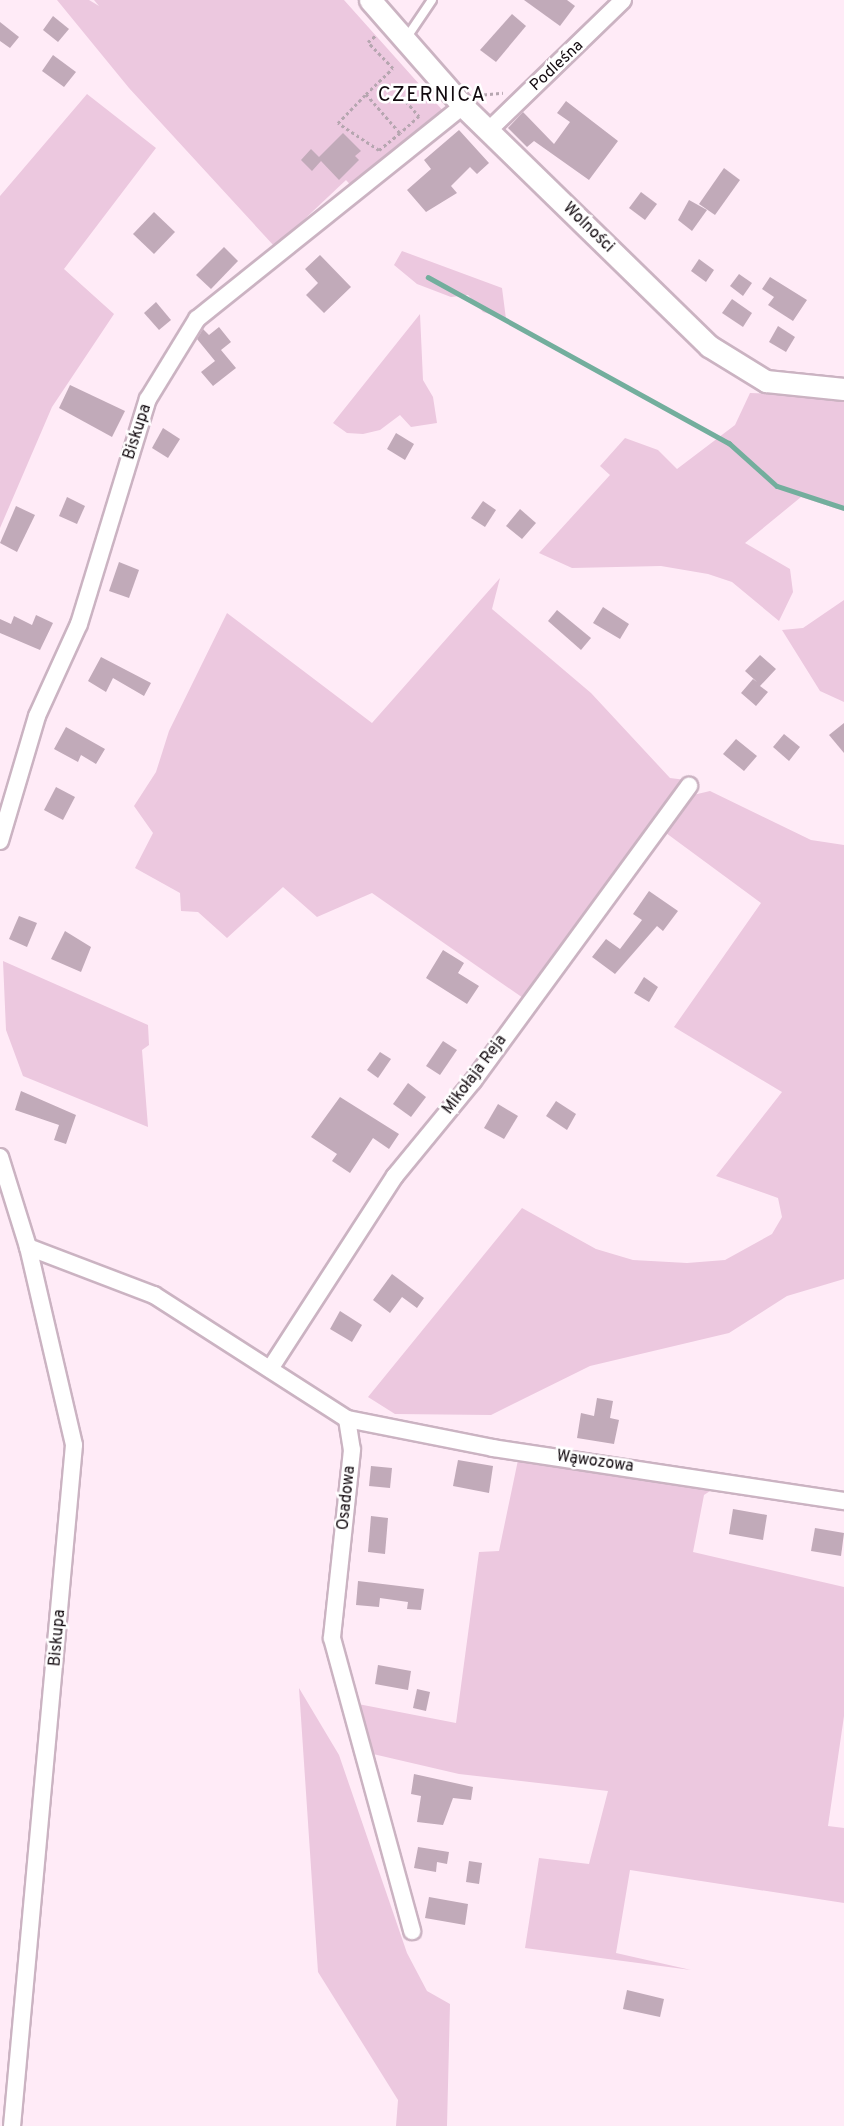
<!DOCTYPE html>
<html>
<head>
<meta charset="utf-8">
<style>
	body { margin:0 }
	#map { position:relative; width:844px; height:2126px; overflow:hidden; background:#ffebf7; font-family:Overpass,sans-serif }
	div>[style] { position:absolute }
	.green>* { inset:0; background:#ecc8df }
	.stream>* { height:4.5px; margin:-2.25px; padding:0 2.25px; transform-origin:2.25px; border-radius:2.25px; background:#73ae9d }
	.building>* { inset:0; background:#c1aab9 }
	.path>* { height:3px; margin-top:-1.5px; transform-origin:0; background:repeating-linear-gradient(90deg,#b6a6b0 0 3px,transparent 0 6px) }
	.roads { filter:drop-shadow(2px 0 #cbb3c2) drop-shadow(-2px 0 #cbb3c2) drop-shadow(0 2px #cbb3c2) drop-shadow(0 -2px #cbb3c2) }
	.service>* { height:8px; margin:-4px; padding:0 4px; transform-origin:4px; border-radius:4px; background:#fff }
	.minor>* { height:16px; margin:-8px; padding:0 8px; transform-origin:8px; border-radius:8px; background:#fff }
	.tertiary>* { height:21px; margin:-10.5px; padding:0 10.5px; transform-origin:10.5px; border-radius:10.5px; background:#fff }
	span { translate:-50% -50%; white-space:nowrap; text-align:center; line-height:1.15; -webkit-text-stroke:5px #fff; paint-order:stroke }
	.street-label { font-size:16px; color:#11090e }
	.quarter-label { font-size:20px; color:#11090e; letter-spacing:1.5px }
</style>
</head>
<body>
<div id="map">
	<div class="green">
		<div style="clip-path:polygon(57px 0,89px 0,99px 6px,94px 0,344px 0,445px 113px,354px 189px,346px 180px,275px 247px,129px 88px)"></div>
		<div style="clip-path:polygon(87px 94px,156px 148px,64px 269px,114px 314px,52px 407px,0 528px,0 196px)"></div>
		<div style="clip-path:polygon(402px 251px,502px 288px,506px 319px,483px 312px,468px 295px,451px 297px,417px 284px,394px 265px)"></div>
		<div style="clip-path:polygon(420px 314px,423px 380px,433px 397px,437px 423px,411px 427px,400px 415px,380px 430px,363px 434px,347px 433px,333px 423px)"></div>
		<div style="clip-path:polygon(750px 393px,844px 396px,844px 511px,801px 497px,745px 543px,790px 569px,793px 592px,779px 621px,732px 582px,708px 574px,661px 566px,572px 568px,539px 553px,610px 475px,600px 466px,625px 438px,658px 450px,677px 469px,735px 425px)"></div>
		<div style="clip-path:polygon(500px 578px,492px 609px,591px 693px,670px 778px,686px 780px,526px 1000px,372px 893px,317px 917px,283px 887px,227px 938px,198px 912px,181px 911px,180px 893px,135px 868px,153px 833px,134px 806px,156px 772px,169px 731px,227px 613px,372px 723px)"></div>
		<div style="clip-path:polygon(844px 600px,844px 702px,820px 691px,782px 630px,803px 628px)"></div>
		<div style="clip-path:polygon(710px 791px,811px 840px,844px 845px,844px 1279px,787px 1296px,729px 1333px,590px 1366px,491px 1415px,395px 1414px,368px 1397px,522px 1208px,596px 1249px,633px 1260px,687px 1263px,725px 1260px,772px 1234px,782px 1217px,778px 1198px,716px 1176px,782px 1092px,674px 1027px,761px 903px,666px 833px,689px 796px)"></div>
		<div style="clip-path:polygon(3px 961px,148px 1025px,149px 1045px,142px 1050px,148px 1127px,23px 1076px,6px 1030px)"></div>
		<div style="clip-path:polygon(518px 1460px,722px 1483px,704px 1495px,693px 1552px,844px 1587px,844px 1716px,828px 1826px,844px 1828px,844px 1903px,630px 1870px,616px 1953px,691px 1970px,525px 1948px,539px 1858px,589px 1864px,608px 1791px,459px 1774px,373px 1754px,358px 1704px,456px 1723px,479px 1552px,499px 1551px)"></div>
		<div style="clip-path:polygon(299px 1688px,339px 1755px,407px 1953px,427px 1991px,450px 2004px,447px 2126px,396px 2126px,398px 2100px,318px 1972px)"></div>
	</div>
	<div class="stream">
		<div style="left:428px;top:277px;width:344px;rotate:28.9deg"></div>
		<div style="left:729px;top:443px;width:64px;rotate:41.9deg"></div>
		<div style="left:777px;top:486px;width:71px;rotate:18.2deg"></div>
	</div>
	<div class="building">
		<div style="clip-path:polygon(524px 0,567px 0,575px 6px,560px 26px)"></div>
		<div style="clip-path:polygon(512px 14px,526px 26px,496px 62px,480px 50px)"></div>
		<div style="clip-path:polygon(53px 16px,69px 29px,58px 42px,43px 30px)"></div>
		<div style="clip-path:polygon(0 22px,19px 37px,10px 48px,0 41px)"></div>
		<div style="clip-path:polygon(53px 55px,76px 72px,64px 87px,42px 71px)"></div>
		<div style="clip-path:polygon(566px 101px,618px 141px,589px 180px,534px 141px,527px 147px,508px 128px,523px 112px,554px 144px,570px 122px,557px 113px)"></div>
		<div style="clip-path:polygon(459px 130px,489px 163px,477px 174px,470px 167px,451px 186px,457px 193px,426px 212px,407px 190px,431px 169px,424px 160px)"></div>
		<div style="clip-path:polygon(343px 133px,361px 151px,355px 156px,359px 160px,339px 180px,321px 161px,312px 171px,301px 160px,311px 149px,319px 157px)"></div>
		<div style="clip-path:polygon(724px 168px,740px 180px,715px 215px,699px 204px)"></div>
		<div style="clip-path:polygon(641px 192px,657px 204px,645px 220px,629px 208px)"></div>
		<div style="clip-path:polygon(689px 200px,707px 210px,692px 231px,678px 220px)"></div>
		<div style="clip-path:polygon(154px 212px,175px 232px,154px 254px,133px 234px)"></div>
		<div style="clip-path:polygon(224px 247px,238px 261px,211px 289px,196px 275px)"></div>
		<div style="clip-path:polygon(320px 255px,351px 287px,324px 313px,306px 295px,318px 283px,305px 269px)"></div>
		<div style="clip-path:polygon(699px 259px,714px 270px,706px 282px,691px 271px)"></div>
		<div style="clip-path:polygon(739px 274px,752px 283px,743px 296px,730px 286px)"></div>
		<div style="clip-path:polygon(770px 277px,807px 300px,793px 321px,768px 305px,774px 297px,762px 289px)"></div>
		<div style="clip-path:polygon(732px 299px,752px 313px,743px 327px,722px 313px)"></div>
		<div style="clip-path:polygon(156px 302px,171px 320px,159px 330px,144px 313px)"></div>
		<div style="clip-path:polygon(778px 326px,795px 337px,786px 352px,769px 342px)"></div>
		<div style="clip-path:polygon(219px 327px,231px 342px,221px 350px,236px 368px,213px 386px,201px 372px,215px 361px,197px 339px,203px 329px,209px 335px)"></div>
		<div style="clip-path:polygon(70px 385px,125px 411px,112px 437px,59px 408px)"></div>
		<div style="clip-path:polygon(163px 428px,180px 439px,168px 458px,152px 448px)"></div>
		<div style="clip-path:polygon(396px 433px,414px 444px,405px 460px,387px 449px)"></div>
		<div style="clip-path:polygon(67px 497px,85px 506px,77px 524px,59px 516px)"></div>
		<div style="clip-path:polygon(483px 501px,496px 510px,485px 527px,471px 518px)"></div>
		<div style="clip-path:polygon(16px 506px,35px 515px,17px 552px,0 543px)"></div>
		<div style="clip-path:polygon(520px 509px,536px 523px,522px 539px,506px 526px)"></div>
		<div style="clip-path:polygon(119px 562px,139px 570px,129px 598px,109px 591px)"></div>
		<div style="clip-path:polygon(603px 607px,629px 624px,620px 639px,593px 623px)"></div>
		<div style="clip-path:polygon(557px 610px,591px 638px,581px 650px,548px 621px)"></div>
		<div style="clip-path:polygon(36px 615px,53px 623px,40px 650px,0 633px,0 619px,11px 624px,14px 616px,32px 625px)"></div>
		<div style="clip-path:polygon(760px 655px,776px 669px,760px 686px,768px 692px,756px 706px,741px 693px,753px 679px,757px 682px,745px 671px)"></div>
		<div style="clip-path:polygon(101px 657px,151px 683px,144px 696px,113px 678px,106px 692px,88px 681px)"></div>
		<div style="clip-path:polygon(844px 723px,844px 753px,829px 735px)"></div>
		<div style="clip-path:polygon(66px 727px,105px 749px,96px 764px,81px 755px,78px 762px,54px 749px)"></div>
		<div style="clip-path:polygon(784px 734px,800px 747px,789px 761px,773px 747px)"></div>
		<div style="clip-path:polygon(736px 739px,757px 756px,744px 771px,723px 754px)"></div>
		<div style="clip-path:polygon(56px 787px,75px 797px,63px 820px,44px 810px)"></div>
		<div style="clip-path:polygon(649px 891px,678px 911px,663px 931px,657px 926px,615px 974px,592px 957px,606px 939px,620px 949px,642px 920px,633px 914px)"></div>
		<div style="clip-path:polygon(19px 916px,37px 923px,27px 947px,9px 939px)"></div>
		<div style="clip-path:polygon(65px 931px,91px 947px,81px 972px,51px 959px)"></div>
		<div style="clip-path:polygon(443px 950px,464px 963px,458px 973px,479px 986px,467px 1004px,426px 978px)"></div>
		<div style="clip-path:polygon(644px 977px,658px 987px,649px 1002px,634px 993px)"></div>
		<div style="clip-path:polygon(443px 1041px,457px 1050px,440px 1075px,426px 1066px)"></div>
		<div style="clip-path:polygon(380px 1052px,391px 1059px,378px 1078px,367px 1070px)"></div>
		<div style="clip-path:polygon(408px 1083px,426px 1097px,411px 1117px,393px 1104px)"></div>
		<div style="clip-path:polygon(21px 1091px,76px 1115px,66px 1144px,54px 1140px,59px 1125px,15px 1110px)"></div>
		<div style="clip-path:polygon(340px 1097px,399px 1134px,389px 1149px,373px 1138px,350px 1173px,332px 1161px,337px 1154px,311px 1137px)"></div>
		<div style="clip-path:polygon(556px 1101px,576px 1114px,567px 1130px,546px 1116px)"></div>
		<div style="clip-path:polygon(498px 1104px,518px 1116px,504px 1139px,484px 1128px)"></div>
		<div style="clip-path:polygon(392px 1274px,424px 1298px,417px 1308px,402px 1297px,390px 1313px,373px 1300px)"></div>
		<div style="clip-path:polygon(340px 1311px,362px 1325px,352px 1342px,330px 1329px)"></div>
		<div style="clip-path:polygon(597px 1398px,613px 1401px,610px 1418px,619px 1420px,614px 1444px,577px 1438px,581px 1413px,594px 1416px)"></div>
		<div style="clip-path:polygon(458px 1460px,493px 1466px,489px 1493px,453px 1486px)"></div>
		<div style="clip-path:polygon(371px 1466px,392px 1468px,390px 1488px,369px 1486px)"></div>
		<div style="clip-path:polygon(733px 1509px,767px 1515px,763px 1540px,729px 1534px)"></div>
		<div style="clip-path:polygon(371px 1516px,388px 1518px,385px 1554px,368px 1552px)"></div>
		<div style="clip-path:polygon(815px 1528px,844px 1533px,841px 1556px,811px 1551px)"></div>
		<div style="clip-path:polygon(358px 1581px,424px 1589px,421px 1610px,407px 1609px,408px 1602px,380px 1598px,379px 1607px,356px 1605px)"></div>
		<div style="clip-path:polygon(378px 1665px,411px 1671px,408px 1690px,375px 1684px)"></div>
		<div style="clip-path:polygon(417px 1689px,430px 1692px,426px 1711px,413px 1708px)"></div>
		<div style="clip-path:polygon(414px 1774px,473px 1787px,471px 1800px,453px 1798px,443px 1825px,417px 1822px,421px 1796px,411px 1794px)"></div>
		<div style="clip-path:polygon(418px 1847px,449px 1852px,447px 1864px,437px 1862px,436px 1872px,414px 1868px)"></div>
		<div style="clip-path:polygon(469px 1861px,482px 1863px,479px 1884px,466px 1882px)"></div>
		<div style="clip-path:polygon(429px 1897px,468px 1904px,465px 1925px,425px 1918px)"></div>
		<div style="clip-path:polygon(627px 1990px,664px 1999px,660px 2017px,623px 2009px)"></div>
	</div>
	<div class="path">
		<div style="left:398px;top:92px;width:32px;rotate:49deg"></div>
		<div style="left:419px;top:116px;width:25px;rotate:138deg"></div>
		<div style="left:366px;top:94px;width:52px;rotate:48.9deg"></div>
		<div style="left:400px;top:133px;width:27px;rotate:141deg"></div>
		<div style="left:379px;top:150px;width:49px;rotate:-146.6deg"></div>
		<div style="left:338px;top:123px;width:40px;rotate:-46deg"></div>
		<div style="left:366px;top:94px;width:37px;rotate:-44deg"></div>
		<div style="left:393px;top:68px;width:36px;rotate:-134deg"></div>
		<div style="left:368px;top:42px;width:11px;rotate:-41deg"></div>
		<div style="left:478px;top:95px;width:25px;rotate:-5deg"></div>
	</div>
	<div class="roads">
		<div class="service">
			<div style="left:405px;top:40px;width:48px;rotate:-56deg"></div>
		</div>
		<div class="minor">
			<div style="left:488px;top:131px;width:188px;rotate:-44.1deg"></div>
			<div style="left:0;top:841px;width:130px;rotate:-73.5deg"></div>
			<div style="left:37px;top:716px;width:101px;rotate:-65.5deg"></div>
			<div style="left:79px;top:624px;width:235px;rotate:-73deg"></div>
			<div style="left:148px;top:399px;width:94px;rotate:-58.5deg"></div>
			<div style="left:197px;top:319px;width:341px;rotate:-38.7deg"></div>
			<div style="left:0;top:1157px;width:94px;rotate:72.7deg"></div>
			<div style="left:28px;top:1247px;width:203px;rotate:76.9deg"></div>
			<div style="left:74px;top:1445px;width:684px;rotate:95.2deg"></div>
			<div style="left:28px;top:1247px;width:135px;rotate:20.9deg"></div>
			<div style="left:154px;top:1295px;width:229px;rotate:32.7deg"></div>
			<div style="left:347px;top:1419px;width:31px;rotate:81deg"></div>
			<div style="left:352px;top:1450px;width:189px;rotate:96.1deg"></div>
			<div style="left:332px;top:1638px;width:304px;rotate:74.7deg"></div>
			<div style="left:270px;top:1369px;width:230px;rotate:-57.1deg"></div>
			<div style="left:395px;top:1176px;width:123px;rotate:-50.6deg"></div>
			<div style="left:473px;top:1081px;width:366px;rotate:-53.8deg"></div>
			<div style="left:347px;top:1419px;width:149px;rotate:11.2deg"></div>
			<div style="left:493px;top:1448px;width:355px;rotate:8.6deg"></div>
		</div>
		<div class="tertiary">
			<div style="left:370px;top:0;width:141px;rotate:48.7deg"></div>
			<div style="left:463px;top:106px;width:344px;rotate:44.3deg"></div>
			<div style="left:709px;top:346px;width:67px;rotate:31.6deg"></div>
			<div style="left:766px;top:381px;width:78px;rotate:5.9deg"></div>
		</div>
	</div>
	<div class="street-label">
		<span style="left:557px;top:66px;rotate:-43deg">Podleśna</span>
		<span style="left:588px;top:228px;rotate:44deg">Wolności</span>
		<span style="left:138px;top:432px;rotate:-72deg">Biskupa</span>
		<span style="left:475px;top:1075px;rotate:-53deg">Mikołaja Reja</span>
		<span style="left:595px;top:1462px;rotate:8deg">Wąwozowa</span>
		<span style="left:347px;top:1498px;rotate:-84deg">Osadowa</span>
		<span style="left:58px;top:1638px;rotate:-85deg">Biskupa</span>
	</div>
	<div class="quarter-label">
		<span style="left:432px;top:96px">CZERNICA</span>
	</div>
</div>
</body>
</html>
